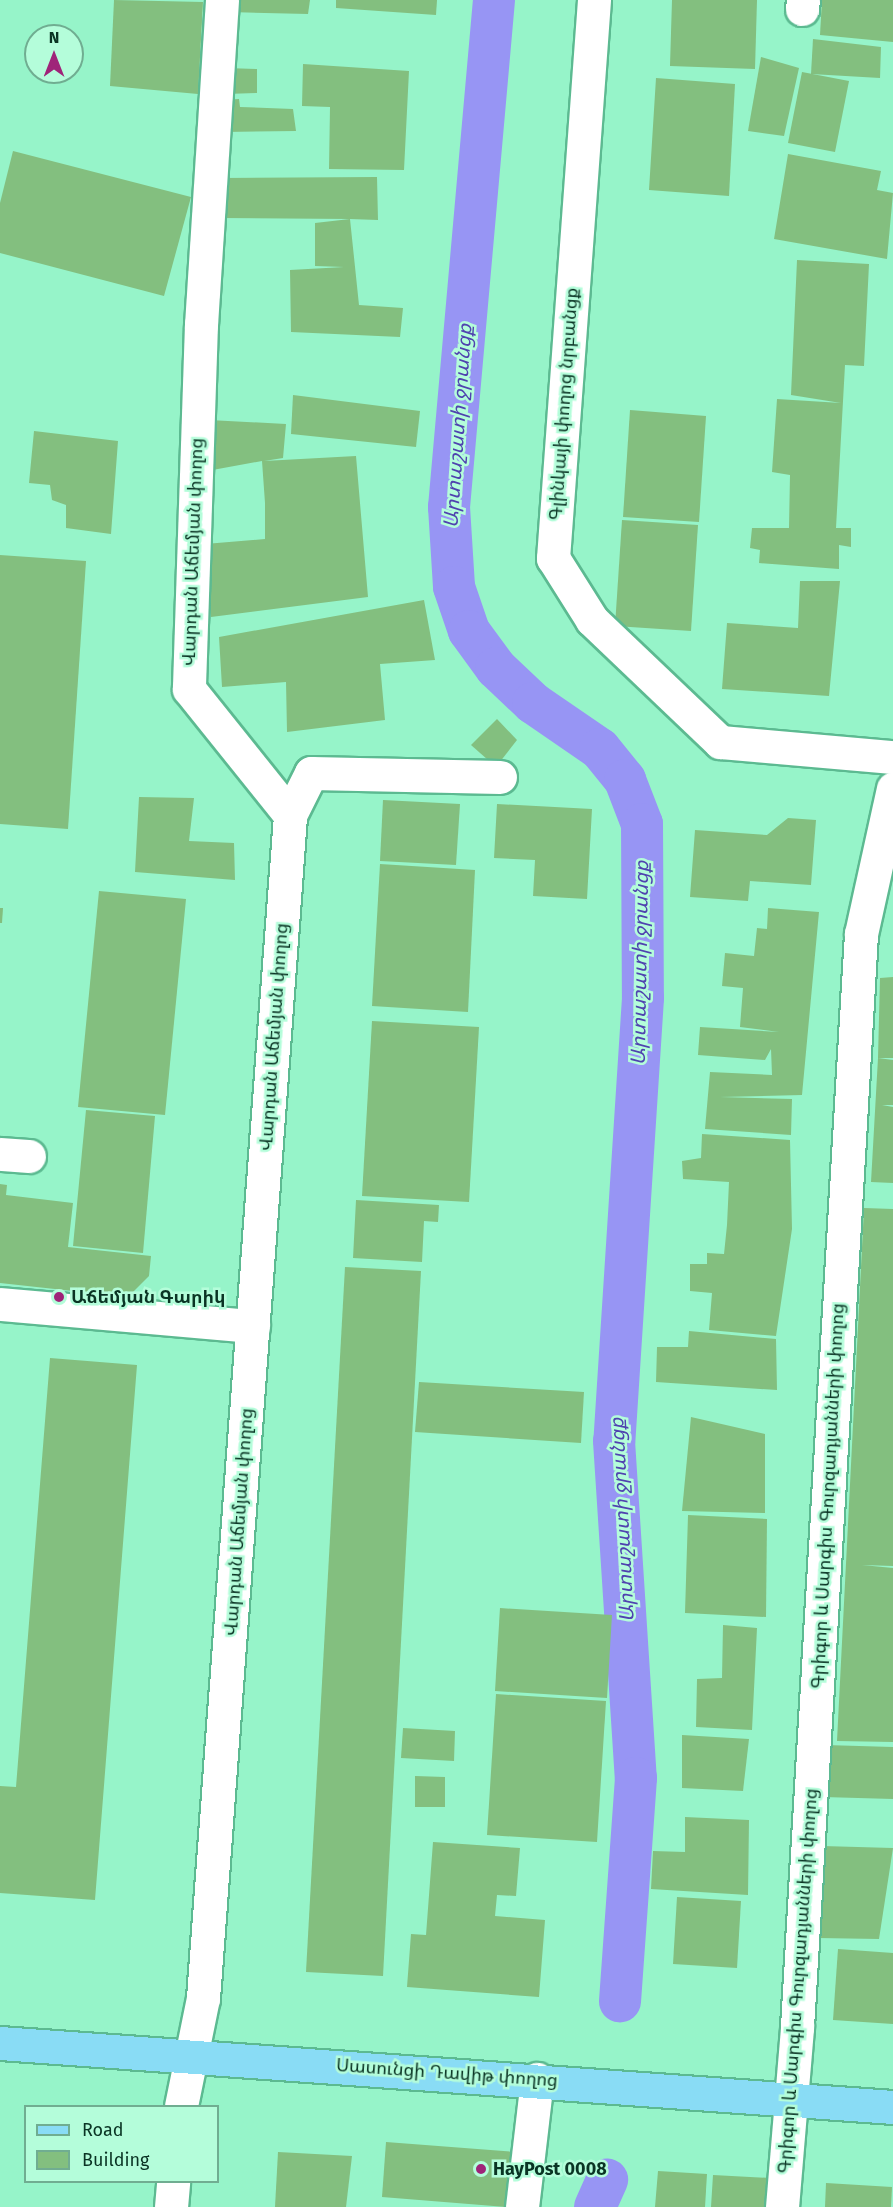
<!DOCTYPE html>
<html>
<head>
<meta charset="utf-8">
<style>
	body { margin:0 }
	#map { position:relative; width:893px; height:2207px; overflow:hidden; background:#96f4c9; font-family:"Fira Sans","Noto Sans Armenian",sans-serif }
	div>[style] { position:absolute }
	.canal>* { height:42px; margin:-21px; padding:0 21px; transform-origin:21px; border-radius:21px; background:#9795f4 }
	.building>* { inset:0; background:#83bf7f }
	.roads { filter:drop-shadow(2px 0 #5cba91) drop-shadow(-2px 0 #5cba91) drop-shadow(0 2px #5cba91) drop-shadow(0 -2px #5cba91) }
	.minor>* { height:33px; margin:-16.5px; padding:0 16.5px; transform-origin:16.5px; border-radius:16.5px; background:#fff }
	.major>* { height:33px; margin:-16.5px; padding:0 16.5px; transform-origin:16.5px; border-radius:16.5px; background:#89dcf5 }
	.dots>* { width:16px; height:16px; translate:-50% -50%; box-sizing:border-box; border:3px solid #b4fdda; border-radius:50% }
	span { translate:-50% -50%; white-space:nowrap; text-align:center; line-height:1.15; -webkit-text-stroke:5px #b4fdda; paint-order:stroke }
	.street-label { font-size:18px; color:#0a3424 }
	.poi-label { font-size:18px; color:#0a3424; font-weight:700 }
	.left { translate:0 -50%; text-align:left }
	.water-label { font-size:20px; color:#4f42af; font-style:italic }
	.legend { position:absolute; left:24px; top:2105px; width:195px; height:78px; box-sizing:border-box; background:#b4fdda; border:2px solid #70ad91; margin:0; padding:8px 10px; list-style:none; font-size:18px; color:#0a3424 }
	.legend li { display:flex; align-items:center; gap:12px; height:30px }
	.legend b { width:30px; border:2px solid #70ad91 }
	.north { position:absolute; left:24px; top:24px; width:60px; height:60px; box-sizing:border-box; background:#b4fdda; border:2px solid #70ad91; border-radius:50%; rotate:0deg; font-size:16px; font-weight:700; line-height:24px; text-align:center; color:#0a3424 }
	.north::after { content:''; display:block; margin:auto; width:21px; height:27px; background:#9f2479; clip-path:polygon(50% 0,100% 100%,50% 72%,0 100%) }
</style>
</head>
<body>
<div id="map">
	<div class="canal">
		<div style="left:494px;top:0;width:509px;rotate:95.07deg"></div>
		<div style="left:449px;top:507px;width:80px;rotate:86.4deg"></div>
		<div style="left:454px;top:587px;width:46px;rotate:71.2deg"></div>
		<div style="left:469px;top:631px;width:46px;rotate:53.9deg"></div>
		<div style="left:496px;top:668px;width:51px;rotate:43.4deg"></div>
		<div style="left:533px;top:703px;width:81px;rotate:34.5deg"></div>
		<div style="left:600px;top:749px;width:40px;rotate:51deg"></div>
		<div style="left:625px;top:780px;width:47px;rotate:68.9deg"></div>
		<div style="left:642px;top:824px;width:174px;rotate:89.7deg"></div>
		<div style="left:643px;top:998px;width:444px;rotate:93.7deg"></div>
		<div style="left:614px;top:1441px;width:338px;rotate:86.3deg"></div>
		<div style="left:636px;top:1778px;width:224px;rotate:94.1deg"></div>
		<div style="left:595px;top:2207px;width:30px;rotate:-66deg"></div>
	</div>
	<div class="building">
		<div style="clip-path:polygon(114px 0,203px 2px,198px 94px,110px 86px)"></div>
		<div style="clip-path:polygon(230px 0,310px 0,308px 14px,229px 12px)"></div>
		<div style="clip-path:polygon(336px 0,437px 0,436px 15px,336px 8px)"></div>
		<div style="clip-path:polygon(672px 0,757px 0,755px 69px,670px 66px)"></div>
		<div style="clip-path:polygon(822px 0,893px 0,893px 42px,820px 35px)"></div>
		<div style="clip-path:polygon(813px 39px,881px 47px,880px 78px,811px 74px)"></div>
		<div style="clip-path:polygon(761px 57px,799px 68px,784px 136px,748px 131px)"></div>
		<div style="clip-path:polygon(303px 64px,409px 71px,404px 170px,329px 169px,330px 107px,302px 106px)"></div>
		<div style="clip-path:polygon(226px 68px,257px 69px,257px 93px,226px 94px)"></div>
		<div style="clip-path:polygon(802px 72px,849px 81px,835px 152px,788px 143px)"></div>
		<div style="clip-path:polygon(656px 78px,735px 84px,729px 196px,649px 190px)"></div>
		<div style="clip-path:polygon(239px 99px,240px 107px,293px 109px,296px 131px,223px 132px,221px 100px)"></div>
		<div style="clip-path:polygon(13px 151px,191px 197px,164px 296px,0 253px,0 203px)"></div>
		<div style="clip-path:polygon(788px 154px,881px 171px,877px 190px,893px 193px,887px 259px,774px 239px)"></div>
		<div style="clip-path:polygon(377px 177px,378px 220px,350px 219px,359px 305px,403px 308px,400px 337px,291px 332px,290px 270px,344px 267px,315px 266px,315px 223px,350px 219px,222px 218px,223px 178px)"></div>
		<div style="clip-path:polygon(797px 260px,869px 264px,864px 366px,845px 365px,836px 528px,851px 528px,851px 547px,839px 545px,839px 569px,759px 563px,760px 550px,750px 548px,752px 528px,789px 528px,790px 475px,772px 472px,777px 399px,841px 403px,791px 395px)"></div>
		<div style="clip-path:polygon(293px 395px,420px 411px,416px 447px,291px 434px)"></div>
		<div style="clip-path:polygon(630px 410px,706px 416px,699px 522px,623px 517px)"></div>
		<div style="clip-path:polygon(209px 420px,286px 424px,283px 458px,264px 461px,356px 456px,368px 597px,211px 617px,205px 544px,265px 539px,265px 503px,262px 461px,207px 471px)"></div>
		<div style="clip-path:polygon(34px 431px,118px 441px,111px 534px,66px 528px,66px 505px,52px 500px,50px 485px,29px 483px)"></div>
		<div style="clip-path:polygon(622px 520px,698px 525px,691px 631px,615px 626px)"></div>
		<div style="clip-path:polygon(0 555px,86px 561px,68px 829px,0 824px)"></div>
		<div style="clip-path:polygon(800px 581px,840px 581px,829px 696px,722px 689px,727px 623px,798px 628px)"></div>
		<div style="clip-path:polygon(424px 600px,435px 660px,380px 664px,385px 720px,287px 732px,286px 682px,222px 687px,219px 637px)"></div>
		<div style="clip-path:polygon(497px 719px,517px 740px,496px 767px,471px 745px)"></div>
		<div style="clip-path:polygon(139px 797px,194px 798px,189px 841px,234px 843px,235px 880px,135px 872px)"></div>
		<div style="clip-path:polygon(383px 800px,460px 804px,456px 865px,380px 861px)"></div>
		<div style="clip-path:polygon(497px 804px,592px 809px,587px 899px,533px 896px,535px 860px,494px 858px)"></div>
		<div style="clip-path:polygon(788px 818px,816px 820px,811px 885px,750px 881px,748px 901px,690px 897px,695px 830px,767px 835px)"></div>
		<div style="clip-path:polygon(380px 864px,475px 870px,468px 1012px,372px 1006px)"></div>
		<div style="clip-path:polygon(99px 891px,186px 899px,165px 1115px,78px 1107px)"></div>
		<div style="clip-path:polygon(0 908px,3px 908px,2px 923px,0 923px)"></div>
		<div style="clip-path:polygon(768px 908px,819px 912px,802px 1095px,720px 1097px,792px 1099px,791px 1135px,705px 1129px,710px 1072px,772px 1075px,771px 1049px,765px 1060px,698px 1055px,700px 1027px,779px 1032px,740px 1027px,743px 988px,722px 986px,725px 953px,754px 956px,757px 928px,767px 929px)"></div>
		<div style="clip-path:polygon(893px 977px,893px 1058px,878px 1058px,880px 978px)"></div>
		<div style="clip-path:polygon(372px 1021px,479px 1027px,469px 1202px,362px 1196px)"></div>
		<div style="clip-path:polygon(878px 1058px,893px 1060px,893px 1105px,882px 1105px,893px 1107px,893px 1183px,871px 1182px)"></div>
		<div style="clip-path:polygon(86px 1110px,155px 1116px,143px 1253px,73px 1246px)"></div>
		<div style="clip-path:polygon(702px 1134px,790px 1140px,792px 1229px,776px 1336px,709px 1330px,712px 1293px,690px 1291px,690px 1264px,707px 1264px,707px 1253px,724px 1254px,727px 1225px,729px 1182px,683px 1179px,682px 1161px,701px 1158px)"></div>
		<div style="clip-path:polygon(0 1184px,7px 1185px,6px 1195px,73px 1203px,68px 1247px,151px 1256px,149px 1276px,128px 1297px,0 1283px)"></div>
		<div style="clip-path:polygon(356px 1200px,439px 1205px,438px 1222px,424px 1221px,422px 1262px,353px 1258px)"></div>
		<div style="clip-path:polygon(864px 1208px,893px 1209px,893px 1566px,862px 1565px,893px 1568px,893px 1742px,837px 1741px)"></div>
		<div style="clip-path:polygon(345px 1267px,421px 1271px,383px 1976px,306px 1972px)"></div>
		<div style="clip-path:polygon(689px 1331px,776px 1339px,777px 1390px,656px 1382px,657px 1347px,688px 1347px)"></div>
		<div style="clip-path:polygon(50px 1358px,137px 1365px,95px 1900px,0 1893px,0 1786px,16px 1787px)"></div>
		<div style="clip-path:polygon(419px 1382px,584px 1392px,581px 1443px,415px 1432px)"></div>
		<div style="clip-path:polygon(691px 1417px,765px 1434px,765px 1513px,682px 1511px)"></div>
		<div style="clip-path:polygon(688px 1515px,767px 1519px,766px 1617px,685px 1613px)"></div>
		<div style="clip-path:polygon(500px 1608px,612px 1615px,607px 1698px,495px 1691px)"></div>
		<div style="clip-path:polygon(723px 1625px,757px 1628px,752px 1730px,696px 1727px,697px 1679px,722px 1678px)"></div>
		<div style="clip-path:polygon(496px 1694px,606px 1701px,597px 1842px,487px 1835px)"></div>
		<div style="clip-path:polygon(403px 1728px,455px 1731px,454px 1761px,401px 1758px)"></div>
		<div style="clip-path:polygon(682px 1735px,749px 1739px,743px 1791px,682px 1788px)"></div>
		<div style="clip-path:polygon(825px 1745px,893px 1747px,893px 1799px,823px 1797px)"></div>
		<div style="clip-path:polygon(415px 1776px,445px 1777px,445px 1807px,415px 1807px)"></div>
		<div style="clip-path:polygon(685px 1817px,749px 1820px,748px 1895px,651px 1889px,653px 1851px,685px 1852px)"></div>
		<div style="clip-path:polygon(433px 1842px,520px 1848px,516px 1896px,497px 1895px,495px 1916px,545px 1920px,539px 1997px,407px 1987px,411px 1934px,426px 1935px)"></div>
		<div style="clip-path:polygon(822px 1846px,893px 1848px,879px 1939px,818px 1938px)"></div>
		<div style="clip-path:polygon(677px 1897px,741px 1901px,737px 1968px,673px 1964px)"></div>
		<div style="clip-path:polygon(838px 1949px,893px 1953px,893px 2024px,833px 2020px)"></div>
		<div style="clip-path:polygon(386px 2142px,516px 2152px,506px 2207px,382px 2197px)"></div>
		<div style="clip-path:polygon(278px 2152px,352px 2156px,346px 2207px,275px 2207px)"></div>
		<div style="clip-path:polygon(658px 2171px,707px 2174px,705px 2207px,655px 2207px)"></div>
		<div style="clip-path:polygon(713px 2175px,771px 2178px,769px 2207px,711px 2207px)"></div>
		<div style="clip-path:polygon(826px 2183px,892px 2187px,891px 2207px,825px 2207px)"></div>
	</div>
	<div class="roads">
		<div class="minor">
			<div style="left:222px;top:0;width:325px;rotate:93.7deg"></div>
			<div style="left:201px;top:324px;width:365px;rotate:91.9deg"></div>
			<div style="left:189px;top:689px;width:161px;rotate:51.3deg"></div>
			<div style="left:594px;top:0;width:560px;rotate:94.2deg"></div>
			<div style="left:553px;top:558px;width:73px;rotate:57.8deg"></div>
			<div style="left:592px;top:620px;width:177px;rotate:43.6deg"></div>
			<div style="left:720px;top:742px;width:174px;rotate:5deg"></div>
			<div style="left:802px;top:9px;width:9px;rotate:-84deg"></div>
			<div style="left:0;top:1154px;width:29px;rotate:4deg"></div>
			<div style="left:0;top:1304px;width:254px;rotate:5deg"></div>
			<div style="left:181px;top:2106px;width:110px;rotate:-78.5deg"></div>
			<div style="left:203px;top:1998px;width:1186px;rotate:-85.79deg"></div>
			<div style="left:290px;top:815px;width:47px;rotate:-63.4deg"></div>
			<div style="left:311px;top:773px;width:189px;rotate:1.2deg"></div>
			<div style="left:171px;top:2207px;width:25px;rotate:-85deg"></div>
			<div style="left:522px;top:2207px;width:129px;rotate:-83.3deg"></div>
			<div style="left:782px;top:2207px;width:181px;rotate:-85.2deg"></div>
			<div style="left:797px;top:2027px;width:1095px;rotate:-86.65deg"></div>
			<div style="left:861px;top:934px;width:149px;rotate:-77.6deg"></div>
		</div>
		<div class="major">
			<div style="left:0;top:2043px;width:895px;rotate:4.1deg"></div>
		</div>
	</div>
	<div class="dots">
		<div style="left:59px;top:1297px;background:#9f2479"></div>
		<div style="left:481px;top:2169px;background:#9f2479"></div>
	</div>
	<div class="street-label">
		<span style="left:564px;top:404px;rotate:-86deg">Գլինկայի փողոց նրբանցք</span>
		<span style="left:193px;top:552px;rotate:-88deg">Վարդան Աճեմյան փողոց</span>
		<span style="left:274px;top:1037px;rotate:-86deg">Վարդան Աճեմյան փողոց</span>
		<span style="left:828px;top:1496px;rotate:-87deg">Գրիգոր և Սարգիս Գուրզադյանների փողոց</span>
		<span style="left:239px;top:1522px;rotate:-86deg">Վարդան Աճեմյան փողոց</span>
		<span style="left:798px;top:1981px;rotate:-86deg">Գրիգոր և Սարգիս Գուրզադյանների փողոց</span>
		<span style="left:447px;top:2073px;rotate:4deg">Սասունցի Դավիթ փողոց</span>
	</div>
	<div class="poi-label">
		<span class="left" style="left:71px;top:1297px">Աճեմյան Գարիկ</span>
		<span class="left" style="left:493px;top:2169px">HayPost 0008</span>
	</div>
	<div class="water-label">
		<span style="left:458px;top:426px;rotate:-86deg">Արտաշատի ջրանցք</span>
		<span style="left:640px;top:963px;rotate:-89deg">Արտաշատի ջրանցք</span>
		<span style="left:622px;top:1520px;rotate:-93deg">Արտաշատի ջրանցք</span>
	</div>
	<ul class="legend">
	<li><b style="height:8px;background:#89dcf5"></b>Road</li>
	<li><b style="height:16px;background:#83bf7f"></b>Building</li>
	</ul>
	<div class="north">N</div>
</div>
</body>
</html>
